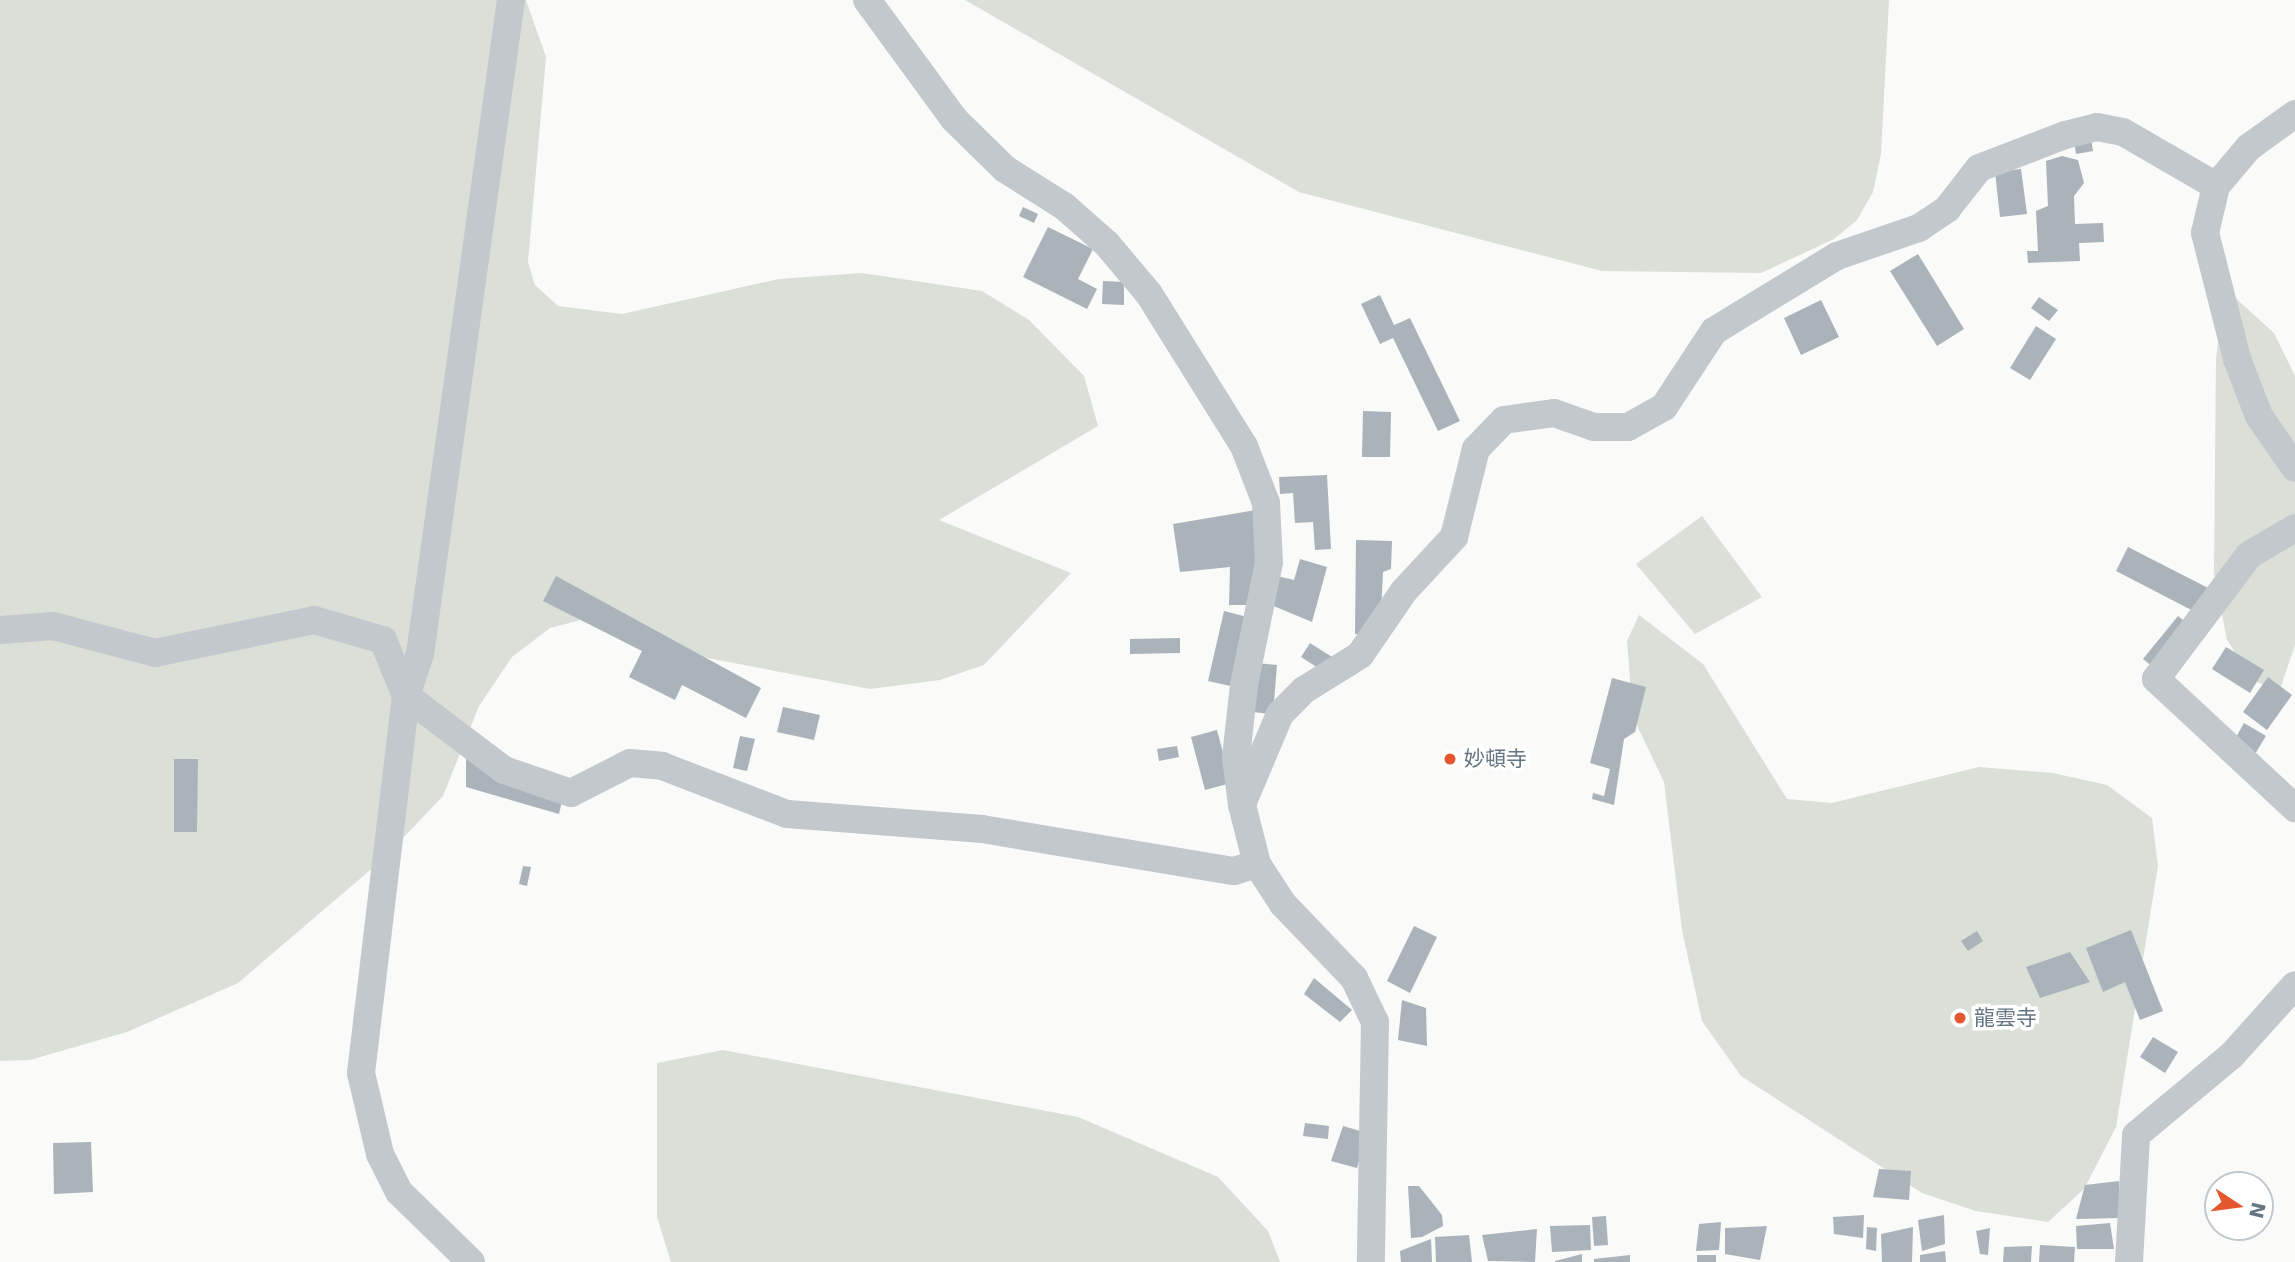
<!DOCTYPE html>
<html>
<head>
<meta charset="utf-8">
<style>
	body { margin:0 }
	#map { position:relative; width:2295px; height:1262px; overflow:hidden; background:#fafaf8; font-family:"DejaVu Sans","Noto Sans JP",sans-serif }
	div>[style] { position:absolute }
	.green>* { inset:0; background:#dadfd7 }
	.building>* { inset:0; background:#aab3b9 }
	.minor>* { height:28px; margin:-14px; padding:0 14px; transform-origin:14px; border-radius:14px; background:#c3c8cc }
	.dots>* { width:19px; height:19px; translate:-50% -50%; box-sizing:border-box; border:4px solid #fff; border-radius:50% }
	span { translate:-50% -50%; white-space:nowrap; text-align:center; line-height:1.15; -webkit-text-stroke:7px #fff; paint-order:stroke }
	.poi-label { font-size:21px; color:#657683 }
	.left { translate:0 -50%; text-align:left }
	.north { position:absolute; left:2204px; top:1171px; width:70px; height:70px; box-sizing:border-box; background:#fff; border:2px solid #c1c8cd; border-radius:50%; rotate:103deg; font-size:19px; font-weight:700; line-height:28px; text-align:center; color:#657683 }
	.north::after { content:''; display:block; margin:auto; width:24px; height:32px; background:#e4572e; clip-path:polygon(50% 0,100% 100%,50% 72%,0 100%) }
</style>
</head>
<body>
<div id="map">
	<div class="green">
		<div style="clip-path:polygon(0 0,526px 0,546px 57px,528px 262px,535px 285px,558px 306px,622px 314px,779px 279px,862px 273px,982px 291px,1029px 320px,1084px 376px,1098px 426px,939px 520px,1071px 573px,984px 665px,940px 680px,870px 689px,702px 657px,600px 615px,550px 628px,512px 657px,479px 706px,443px 796px,382px 860px,238px 983px,127px 1032px,30px 1060px,0 1061px)"></div>
		<div style="clip-path:polygon(965px 0,1889px 0,1881px 154px,1873px 192px,1857px 220px,1834px 239px,1761px 273px,1602px 271px,1299px 192px)"></div>
		<div style="clip-path:polygon(2231px 294px,2274px 333px,2295px 376px,2295px 645px,2279px 692px,2253px 680px,2227px 640px,2214px 573px,2216px 360px,2221px 315px)"></div>
		<div style="clip-path:polygon(1702px 516px,1762px 597px,1695px 634px,1636px 564px)"></div>
		<div style="clip-path:polygon(1639px 615px,1703px 664px,1787px 799px,1832px 803px,1979px 767px,2053px 773px,2107px 785px,2152px 818px,2158px 866px,2116px 1127px,2084px 1189px,2048px 1222px,1976px 1211px,1922px 1193px,1741px 1076px,1702px 1021px,1682px 930px,1664px 782px,1633px 717px,1627px 641px)"></div>
		<div style="clip-path:polygon(723px 1050px,1078px 1117px,1218px 1177px,1268px 1231px,1280px 1262px,671px 1262px,657px 1217px,657px 1063px)"></div>
	</div>
	<div class="building">
		<div style="clip-path:polygon(2091px 138px,2093px 151px,2076px 154px,2074px 141px)"></div>
		<div style="clip-path:polygon(2062px 156px,2078px 160px,2084px 183px,2074px 196px,2075px 224px,2103px 223px,2104px 242px,2079px 243px,2080px 261px,2028px 263px,2027px 251px,2038px 251px,2036px 211px,2048px 206px,2046px 161px)"></div>
		<div style="clip-path:polygon(2021px 169px,2027px 214px,2000px 217px,1995px 172px)"></div>
		<div style="clip-path:polygon(1023px 207px,1038px 214px,1034px 223px,1019px 216px)"></div>
		<div style="clip-path:polygon(1048px 227px,1093px 249px,1078px 279px,1097px 289px,1087px 309px,1023px 277px)"></div>
		<div style="clip-path:polygon(1918px 254px,1964px 329px,1937px 346px,1890px 271px)"></div>
		<div style="clip-path:polygon(1103px 281px,1124px 282px,1124px 305px,1102px 304px)"></div>
		<div style="clip-path:polygon(1380px 295px,1394px 325px,1410px 318px,1460px 421px,1438px 431px,1393px 338px,1380px 344px,1361px 304px)"></div>
		<div style="clip-path:polygon(2039px 297px,2058px 310px,2049px 321px,2031px 308px)"></div>
		<div style="clip-path:polygon(1821px 300px,1839px 337px,1801px 355px,1784px 318px)"></div>
		<div style="clip-path:polygon(2036px 326px,2056px 339px,2030px 380px,2010px 368px)"></div>
		<div style="clip-path:polygon(1363px 411px,1391px 412px,1390px 457px,1362px 457px)"></div>
		<div style="clip-path:polygon(1327px 475px,1331px 549px,1315px 550px,1313px 522px,1295px 523px,1293px 493px,1280px 494px,1279px 477px)"></div>
		<div style="clip-path:polygon(1256px 510px,1254px 605px,1229px 605px,1230px 567px,1180px 572px,1173px 524px)"></div>
		<div style="clip-path:polygon(1356px 540px,1392px 541px,1391px 569px,1383px 572px,1381px 614px,1370px 634px,1355px 634px)"></div>
		<div style="clip-path:polygon(2128px 547px,2216px 592px,2203px 616px,2116px 571px)"></div>
		<div style="clip-path:polygon(1300px 559px,1327px 567px,1312px 622px,1269px 604px,1277px 576px,1294px 580px)"></div>
		<div style="clip-path:polygon(556px 576px,761px 688px,746px 718px,682px 685px,675px 700px,629px 677px,642px 651px,543px 601px)"></div>
		<div style="clip-path:polygon(1224px 611px,1251px 618px,1235px 687px,1208px 681px)"></div>
		<div style="clip-path:polygon(2178px 616px,2193px 628px,2158px 671px,2143px 659px)"></div>
		<div style="clip-path:polygon(1180px 638px,1180px 653px,1130px 654px,1130px 639px)"></div>
		<div style="clip-path:polygon(1310px 643px,1332px 657px,1323px 671px,1301px 657px)"></div>
		<div style="clip-path:polygon(2226px 647px,2264px 670px,2250px 693px,2212px 669px)"></div>
		<div style="clip-path:polygon(1257px 663px,1277px 665px,1273px 714px,1252px 712px)"></div>
		<div style="clip-path:polygon(2268px 677px,2292px 695px,2267px 730px,2243px 712px)"></div>
		<div style="clip-path:polygon(1612px 678px,1646px 687px,1635px 732px,1624px 739px,1614px 805px,1592px 799px,1593px 793px,1604px 796px,1610px 769px,1590px 763px)"></div>
		<div style="clip-path:polygon(783px 707px,820px 715px,814px 740px,777px 732px)"></div>
		<div style="clip-path:polygon(2244px 723px,2266px 736px,2255px 754px,2234px 741px)"></div>
		<div style="clip-path:polygon(1217px 730px,1231px 783px,1205px 790px,1191px 737px)"></div>
		<div style="clip-path:polygon(740px 736px,755px 739px,747px 771px,733px 768px)"></div>
		<div style="clip-path:polygon(1177px 746px,1179px 757px,1159px 761px,1157px 749px)"></div>
		<div style="clip-path:polygon(466px 753px,563px 797px,559px 814px,466px 787px)"></div>
		<div style="clip-path:polygon(174px 759px,198px 759px,197px 832px,174px 832px)"></div>
		<div style="clip-path:polygon(523px 866px,531px 867px,527px 886px,519px 884px)"></div>
		<div style="clip-path:polygon(1414px 926px,1437px 937px,1410px 993px,1387px 981px)"></div>
		<div style="clip-path:polygon(2131px 930px,2163px 1011px,2140px 1020px,2125px 982px,2103px 992px,2086px 948px)"></div>
		<div style="clip-path:polygon(1977px 931px,1983px 941px,1968px 951px,1961px 941px)"></div>
		<div style="clip-path:polygon(2070px 952px,2090px 982px,2040px 998px,2026px 967px)"></div>
		<div style="clip-path:polygon(1314px 978px,1352px 1010px,1340px 1022px,1304px 994px)"></div>
		<div style="clip-path:polygon(1402px 1000px,1426px 1008px,1427px 1046px,1398px 1040px)"></div>
		<div style="clip-path:polygon(2153px 1037px,2178px 1052px,2165px 1073px,2140px 1057px)"></div>
		<div style="clip-path:polygon(1305px 1123px,1329px 1126px,1328px 1139px,1303px 1136px)"></div>
		<div style="clip-path:polygon(1343px 1126px,1367px 1133px,1357px 1168px,1331px 1161px)"></div>
		<div style="clip-path:polygon(91px 1142px,93px 1192px,54px 1194px,53px 1143px)"></div>
		<div style="clip-path:polygon(1879px 1169px,1911px 1171px,1909px 1200px,1873px 1197px)"></div>
		<div style="clip-path:polygon(2119px 1181px,2120px 1218px,2076px 1219px,2085px 1185px)"></div>
		<div style="clip-path:polygon(1408px 1186px,1419px 1186px,1442px 1215px,1443px 1226px,1422px 1237px,1411px 1238px)"></div>
		<div style="clip-path:polygon(1864px 1215px,1863px 1238px,1834px 1234px,1833px 1217px)"></div>
		<div style="clip-path:polygon(1944px 1215px,1945px 1244px,1922px 1251px,1918px 1220px)"></div>
		<div style="clip-path:polygon(1606px 1216px,1608px 1245px,1594px 1246px,1592px 1217px)"></div>
		<div style="clip-path:polygon(1721px 1222px,1719px 1250px,1696px 1251px,1699px 1224px)"></div>
		<div style="clip-path:polygon(2110px 1223px,2114px 1249px,2077px 1249px,2076px 1226px)"></div>
		<div style="clip-path:polygon(1590px 1225px,1591px 1250px,1552px 1252px,1550px 1226px)"></div>
		<div style="clip-path:polygon(1767px 1226px,1760px 1260px,1725px 1254px,1725px 1228px)"></div>
		<div style="clip-path:polygon(1867px 1227px,1877px 1228px,1876px 1251px,1866px 1249px)"></div>
		<div style="clip-path:polygon(1913px 1227px,1912px 1262px,1882px 1262px,1881px 1234px)"></div>
		<div style="clip-path:polygon(1990px 1228px,1988px 1255px,1980px 1254px,1976px 1231px)"></div>
		<div style="clip-path:polygon(1537px 1229px,1535px 1262px,1488px 1261px,1482px 1235px)"></div>
		<div style="clip-path:polygon(1469px 1235px,1472px 1262px,1436px 1262px,1435px 1237px)"></div>
		<div style="clip-path:polygon(1431px 1239px,1432px 1262px,1401px 1262px,1400px 1251px)"></div>
		<div style="clip-path:polygon(2040px 1245px,2075px 1247px,2074px 1262px,2039px 1262px)"></div>
		<div style="clip-path:polygon(2032px 1246px,2031px 1262px,2003px 1262px,2004px 1247px)"></div>
		<div style="clip-path:polygon(1945px 1251px,1946px 1262px,1920px 1262px,1920px 1255px)"></div>
		<div style="clip-path:polygon(1582px 1254px,1582px 1262px,1555px 1262px,1555px 1261px)"></div>
		<div style="clip-path:polygon(1630px 1255px,1630px 1262px,1594px 1262px,1594px 1259px)"></div>
		<div style="clip-path:polygon(1697px 1255px,1716px 1255px,1716px 1262px,1697px 1262px)"></div>
	</div>
	<div class="minor">
		<div style="left:867px;top:0;width:147px;rotate:53.8deg"></div>
		<div style="left:954px;top:119px;width:71px;rotate:44.4deg"></div>
		<div style="left:1005px;top:169px;width:71px;rotate:32.3deg"></div>
		<div style="left:1065px;top:207px;width:56px;rotate:41.4deg"></div>
		<div style="left:1107px;top:244px;width:65px;rotate:50deg"></div>
		<div style="left:1149px;top:294px;width:179px;rotate:58deg"></div>
		<div style="left:1244px;top:446px;width:61px;rotate:68.9deg"></div>
		<div style="left:1266px;top:503px;width:59px;rotate:87.1deg"></div>
		<div style="left:1269px;top:562px;width:126px;rotate:101.5deg"></div>
		<div style="left:1244px;top:685px;width:73px;rotate:96.3deg"></div>
		<div style="left:1236px;top:758px;width:47px;rotate:82.7deg"></div>
		<div style="left:1242px;top:805px;width:61px;rotate:75.7deg"></div>
		<div style="left:1257px;top:864px;width:48px;rotate:57deg"></div>
		<div style="left:1283px;top:904px;width:103px;rotate:46.2deg"></div>
		<div style="left:1354px;top:978px;width:49px;rotate:64.5deg"></div>
		<div style="left:1375px;top:1022px;width:240px;rotate:91deg"></div>
		<div style="left:2295px;top:114px;width:57px;rotate:144.3deg"></div>
		<div style="left:2249px;top:147px;width:51px;rotate:130.2deg"></div>
		<div style="left:2216px;top:186px;width:48px;rotate:103.2deg"></div>
		<div style="left:2205px;top:233px;width:130px;rotate:75.7deg"></div>
		<div style="left:2237px;top:359px;width:61px;rotate:68.9deg"></div>
		<div style="left:2259px;top:416px;width:63px;rotate:55.3deg"></div>
		<div style="left:2295px;top:528px;width:53px;rotate:149.6deg"></div>
		<div style="left:2249px;top:555px;width:155px;rotate:126.9deg"></div>
		<div style="left:2156px;top:679px;width:190px;rotate:42.9deg"></div>
		<div style="left:0;top:630px;width:53px;rotate:-4.3deg"></div>
		<div style="left:53px;top:626px;width:106px;rotate:14.8deg"></div>
		<div style="left:155px;top:653px;width:162px;rotate:-11.7deg"></div>
		<div style="left:314px;top:620px;width:72px;rotate:16.2deg"></div>
		<div style="left:383px;top:640px;width:61px;rotate:67.7deg"></div>
		<div style="left:406px;top:696px;width:123px;rotate:37.1deg"></div>
		<div style="left:504px;top:770px;width:71px;rotate:18.9deg"></div>
		<div style="left:571px;top:793px;width:66px;rotate:-27deg"></div>
		<div style="left:630px;top:763px;width:32px;rotate:5deg"></div>
		<div style="left:662px;top:766px;width:134px;rotate:21deg"></div>
		<div style="left:787px;top:814px;width:196px;rotate:4.4deg"></div>
		<div style="left:982px;top:829px;width:255px;rotate:9.5deg"></div>
		<div style="left:1234px;top:871px;width:24px;rotate:-17deg"></div>
		<div style="left:1242px;top:804px;width:98px;rotate:-67.1deg"></div>
		<div style="left:1280px;top:714px;width:34px;rotate:-45deg"></div>
		<div style="left:1304px;top:690px;width:66px;rotate:-32deg"></div>
		<div style="left:1360px;top:655px;width:78px;rotate:-55.5deg"></div>
		<div style="left:1404px;top:591px;width:74px;rotate:-47.2deg"></div>
		<div style="left:1454px;top:537px;width:91px;rotate:-76deg"></div>
		<div style="left:1476px;top:449px;width:40px;rotate:-46deg"></div>
		<div style="left:1504px;top:420px;width:50px;rotate:-8deg"></div>
		<div style="left:1554px;top:413px;width:42px;rotate:19.3deg"></div>
		<div style="left:1594px;top:427px;width:34px"></div>
		<div style="left:1628px;top:427px;width:41px;rotate:-29.1deg"></div>
		<div style="left:1664px;top:407px;width:91px;rotate:-56.7deg"></div>
		<div style="left:1714px;top:331px;width:144px;rotate:-31.4deg"></div>
		<div style="left:1837px;top:256px;width:87px;rotate:-18.9deg"></div>
		<div style="left:1919px;top:228px;width:34px;rotate:-34deg"></div>
		<div style="left:1947px;top:209px;width:52px;rotate:-52deg"></div>
		<div style="left:1979px;top:168px;width:92px;rotate:-21deg"></div>
		<div style="left:2065px;top:135px;width:33px;rotate:-14deg"></div>
		<div style="left:2097px;top:127px;width:26px;rotate:11deg"></div>
		<div style="left:2123px;top:132px;width:108px;rotate:30.1deg"></div>
		<div style="left:471px;top:1262px;width:100px;rotate:-135.8deg"></div>
		<div style="left:399px;top:1192px;width:42px;rotate:-116.6deg"></div>
		<div style="left:380px;top:1154px;width:83px;rotate:-103.2deg"></div>
		<div style="left:361px;top:1073px;width:380px;rotate:-83.2deg"></div>
		<div style="left:406px;top:696px;width:44px;rotate:-71.6deg"></div>
		<div style="left:420px;top:654px;width:660px;rotate:-82.08deg"></div>
		<div style="left:2129px;top:1262px;width:127px;rotate:-86.8deg"></div>
		<div style="left:2136px;top:1135px;width:125px;rotate:-39.8deg"></div>
		<div style="left:2232px;top:1055px;width:94px;rotate:-48deg"></div>
	</div>
	<div class="dots">
		<div style="left:1450px;top:759px;background:#e4572e"></div>
		<div style="left:1960px;top:1018px;background:#e4572e"></div>
	</div>
	<div class="poi-label">
		<span class="left" style="left:1464px;top:759px">妙頓寺</span>
		<span class="left" style="left:1974px;top:1018px">龍雲寺</span>
	</div>
	<div class="north">N</div>
</div>
</body>
</html>
